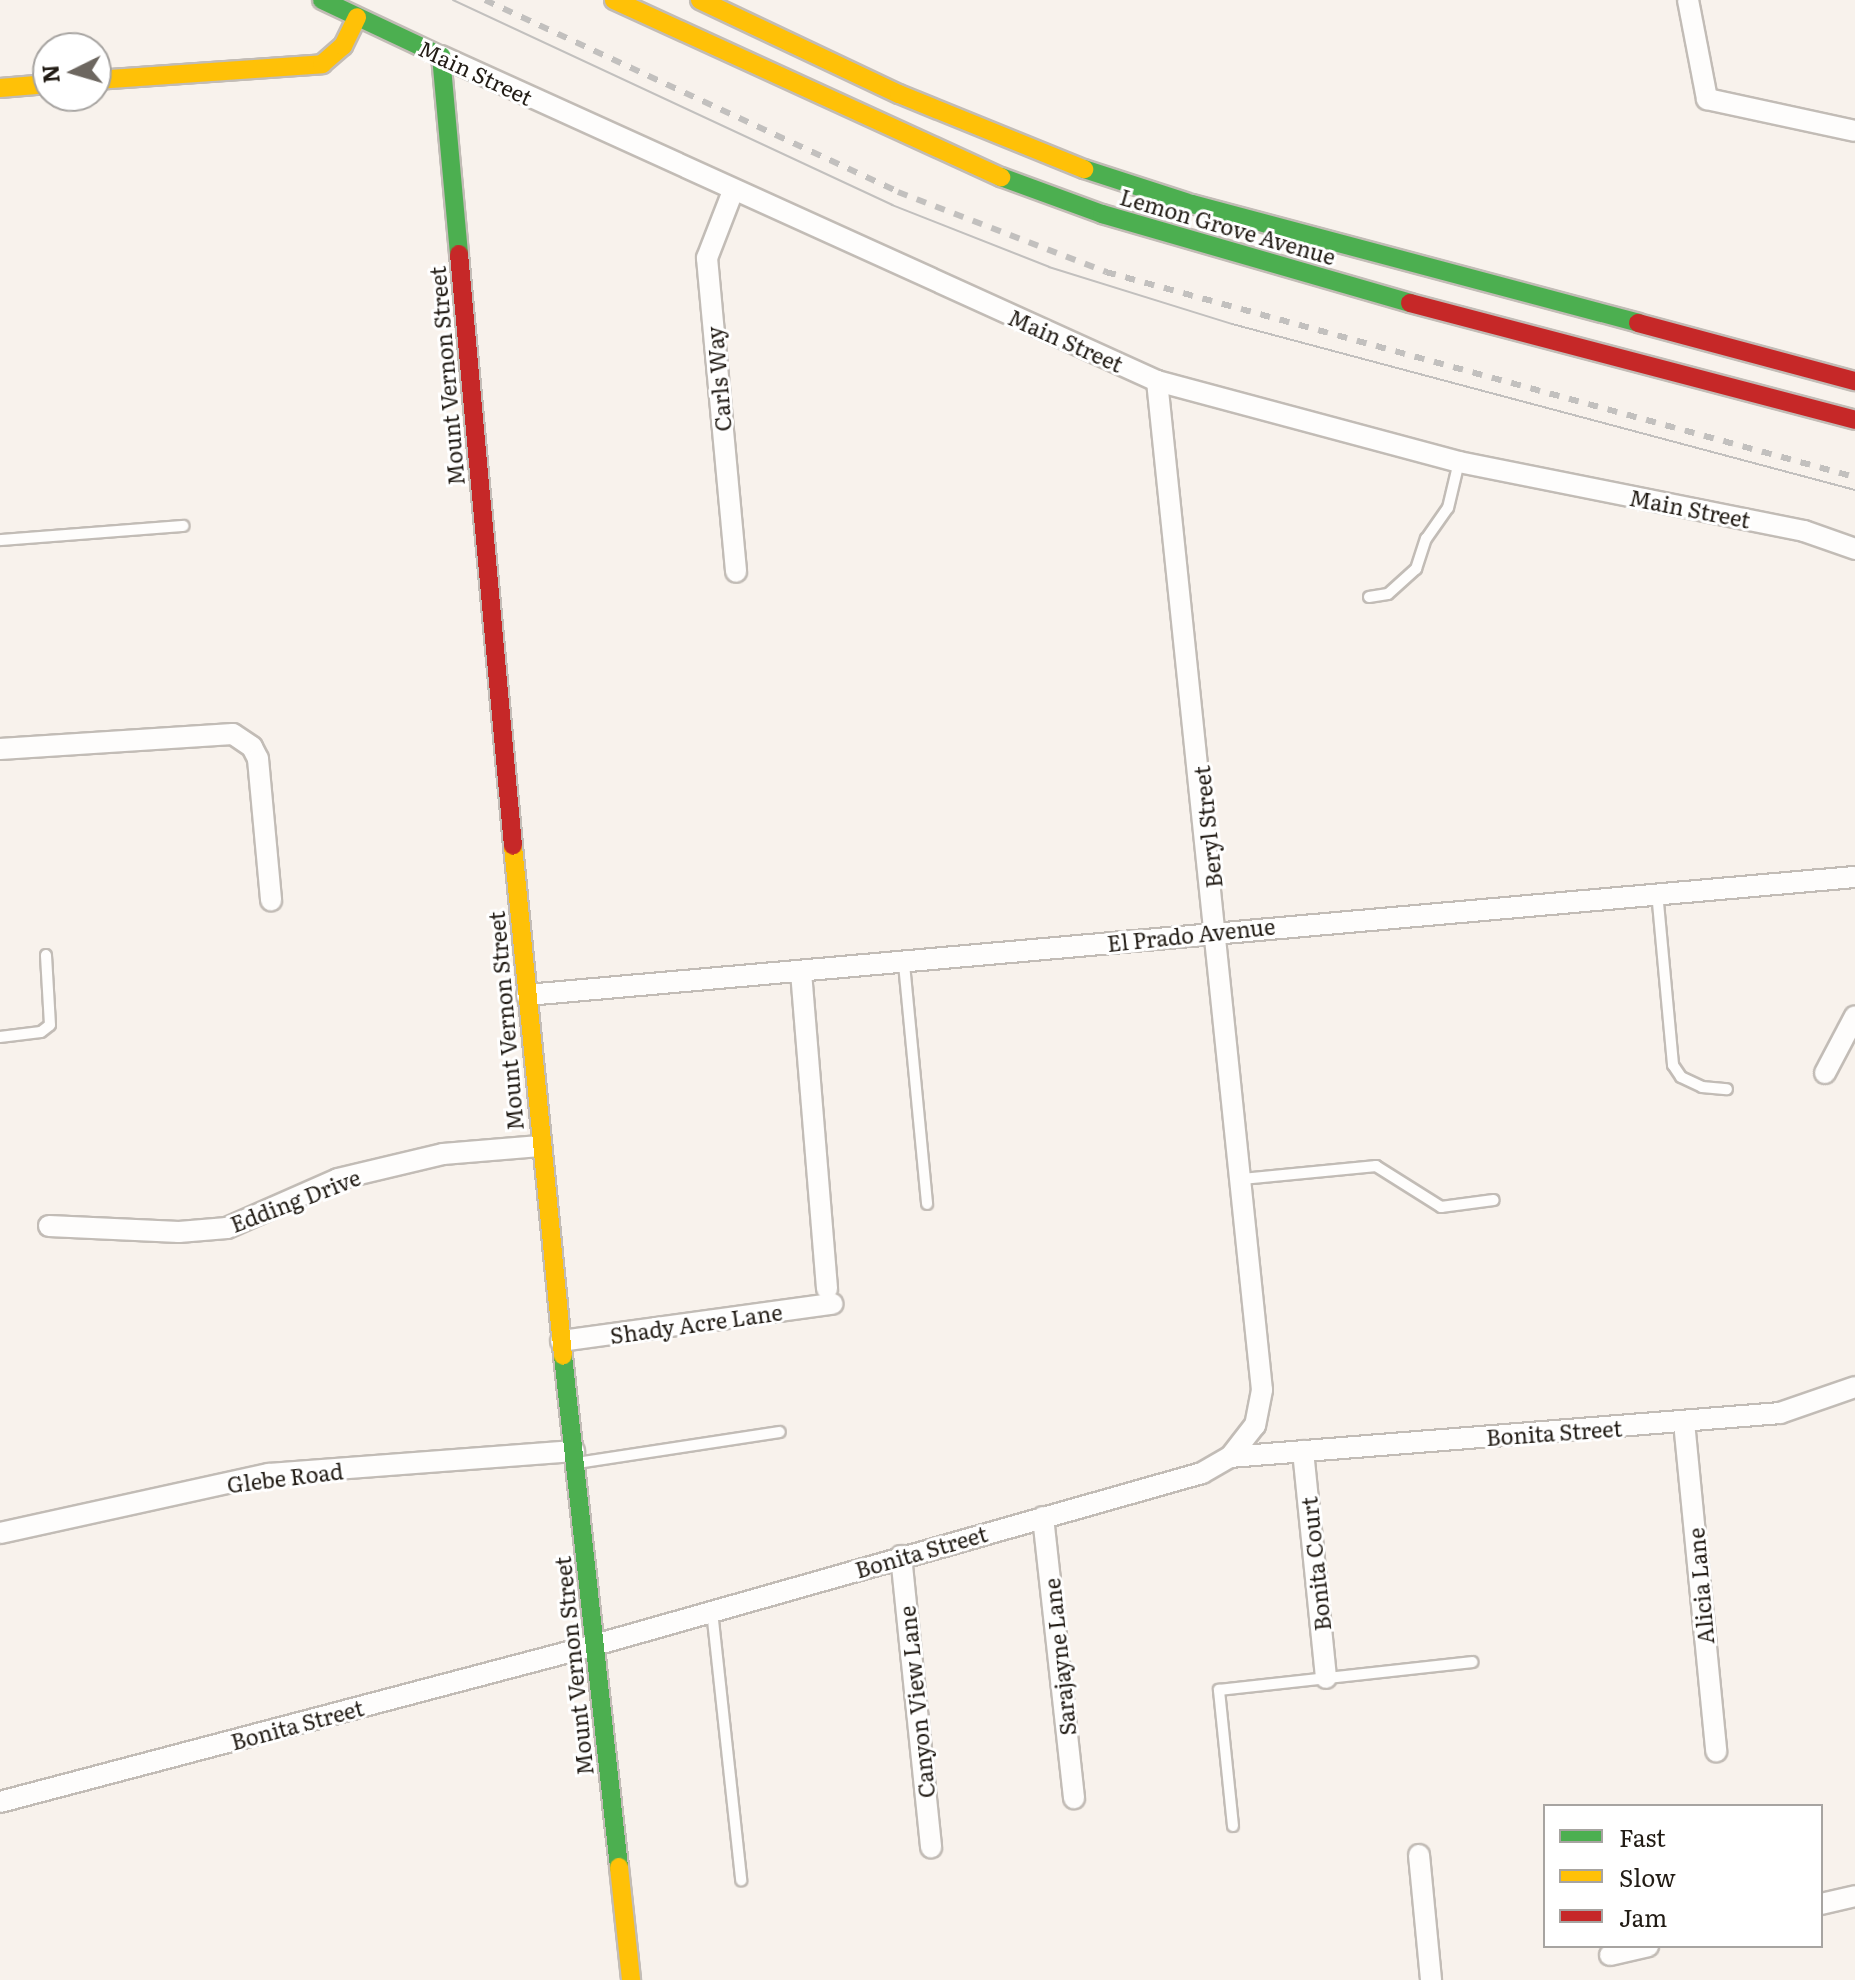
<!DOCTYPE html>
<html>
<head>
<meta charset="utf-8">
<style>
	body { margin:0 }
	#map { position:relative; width:1855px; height:1980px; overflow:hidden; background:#f8f2ec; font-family:Literata,serif }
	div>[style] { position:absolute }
	.roads { filter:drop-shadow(2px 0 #c2bcb6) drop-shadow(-2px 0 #c2bcb6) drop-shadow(0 2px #c2bcb6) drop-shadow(0 -2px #c2bcb6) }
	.lane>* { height:10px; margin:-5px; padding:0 5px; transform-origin:5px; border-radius:5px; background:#fefdfc }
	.street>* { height:20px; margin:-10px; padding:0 10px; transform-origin:10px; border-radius:10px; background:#fefdfc }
	.fast>* { height:18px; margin:-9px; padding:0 9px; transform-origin:9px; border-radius:9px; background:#4caf50 }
	.slow>* { height:18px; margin:-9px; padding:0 9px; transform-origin:9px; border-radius:9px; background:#ffc107 }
	.jam>* { height:18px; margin:-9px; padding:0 9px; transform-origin:9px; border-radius:9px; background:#c62828 }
	.tram>* { height:2px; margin:-1px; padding:0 1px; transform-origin:1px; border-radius:1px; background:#c2c0be }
	.rail>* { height:6px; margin-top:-3px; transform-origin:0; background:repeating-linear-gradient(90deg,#c2c0be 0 10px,transparent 0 20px) }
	span { translate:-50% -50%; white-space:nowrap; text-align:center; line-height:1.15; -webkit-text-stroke:6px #fff; paint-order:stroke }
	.street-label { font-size:22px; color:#221c15 }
	.legend { position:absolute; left:1543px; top:1804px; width:280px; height:144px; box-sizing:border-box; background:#fff; border:2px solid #a7a4a1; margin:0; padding:10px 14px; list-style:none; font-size:24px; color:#221c15 }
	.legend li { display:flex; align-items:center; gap:16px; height:40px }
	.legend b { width:40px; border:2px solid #a7a4a1 }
	.north { position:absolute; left:32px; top:32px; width:80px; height:80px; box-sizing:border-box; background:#fff; border:2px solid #a7a4a1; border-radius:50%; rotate:265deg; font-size:22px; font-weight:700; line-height:32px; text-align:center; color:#221c15 }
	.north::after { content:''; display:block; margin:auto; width:28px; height:36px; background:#6d6760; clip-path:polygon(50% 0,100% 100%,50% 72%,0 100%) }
</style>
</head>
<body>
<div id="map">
	<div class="roads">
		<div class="lane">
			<div style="left:0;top:540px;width:184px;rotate:-4.4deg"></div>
			<div style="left:1369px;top:597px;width:19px;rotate:-9deg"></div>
			<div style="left:1388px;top:594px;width:38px;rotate:-42deg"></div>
			<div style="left:1416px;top:569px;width:32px;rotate:-72deg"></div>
			<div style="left:1426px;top:539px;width:38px;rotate:-55deg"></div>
			<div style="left:1448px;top:508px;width:47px;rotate:-76.6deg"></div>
			<div style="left:1657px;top:892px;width:174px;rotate:84.7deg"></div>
			<div style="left:1673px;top:1065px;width:14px;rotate:56deg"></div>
			<div style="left:1681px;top:1077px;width:23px;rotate:25deg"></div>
			<div style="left:1702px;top:1087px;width:25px;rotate:5deg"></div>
			<div style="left:904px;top:964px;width:241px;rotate:84.5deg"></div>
			<div style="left:0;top:1037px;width:41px;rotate:-7deg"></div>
			<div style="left:41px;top:1032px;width:11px;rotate:-38deg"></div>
			<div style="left:50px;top:1025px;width:70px;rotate:-93.3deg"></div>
			<div style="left:1242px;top:1179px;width:135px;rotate:-5.5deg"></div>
			<div style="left:1376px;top:1166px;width:77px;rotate:32.2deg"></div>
			<div style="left:1441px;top:1207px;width:53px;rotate:-7.5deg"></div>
			<div style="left:577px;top:1463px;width:205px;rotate:-8.7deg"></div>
			<div style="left:712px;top:1611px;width:271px;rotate:83.8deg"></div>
			<div style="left:1233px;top:1826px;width:137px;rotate:-95.9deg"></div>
			<div style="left:1219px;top:1690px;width:255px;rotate:-6.3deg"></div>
		</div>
		<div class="street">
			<div style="left:1688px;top:0;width:101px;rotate:79.1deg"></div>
			<div style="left:1707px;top:99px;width:151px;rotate:12.2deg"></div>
			<div style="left:441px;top:56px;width:786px;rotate:24.41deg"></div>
			<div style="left:1157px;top:381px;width:313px;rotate:15deg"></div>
			<div style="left:1459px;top:462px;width:352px;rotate:11.3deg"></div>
			<div style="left:1804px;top:531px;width:54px;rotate:19.4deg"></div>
			<div style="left:733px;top:191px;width:72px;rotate:111.2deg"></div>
			<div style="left:707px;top:258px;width:315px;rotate:84.7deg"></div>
			<div style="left:1157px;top:381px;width:1014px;rotate:84.06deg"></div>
			<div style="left:1262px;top:1390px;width:36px;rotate:101deg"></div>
			<div style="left:1255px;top:1425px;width:41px;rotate:128deg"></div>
			<div style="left:0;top:749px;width:233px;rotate:-3.7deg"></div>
			<div style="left:233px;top:734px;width:23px;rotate:34deg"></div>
			<div style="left:252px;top:747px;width:13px;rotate:63deg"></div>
			<div style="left:258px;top:759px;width:142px;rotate:84.7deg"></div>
			<div style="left:801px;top:972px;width:318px;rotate:85.3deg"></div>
			<div style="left:527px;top:995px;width:1333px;rotate:-5.08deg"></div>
			<div style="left:1825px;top:1073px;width:64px;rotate:-62.2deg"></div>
			<div style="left:49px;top:1226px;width:130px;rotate:2.6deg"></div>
			<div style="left:179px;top:1232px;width:48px;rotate:-4.8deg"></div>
			<div style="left:227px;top:1228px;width:121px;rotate:-23.8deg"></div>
			<div style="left:338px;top:1179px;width:108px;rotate:-13.4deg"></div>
			<div style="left:443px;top:1154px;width:97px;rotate:-4.7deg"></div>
			<div style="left:561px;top:1341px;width:274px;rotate:-7.8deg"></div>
			<div style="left:1684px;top:1422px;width:331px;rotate:84.4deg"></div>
			<div style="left:1303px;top:1451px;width:228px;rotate:84.2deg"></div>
			<div style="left:1043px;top:1517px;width:283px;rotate:83.7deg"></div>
			<div style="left:0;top:1533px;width:275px;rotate:-12.4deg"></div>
			<div style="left:269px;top:1474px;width:306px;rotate:-4.3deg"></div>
			<div style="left:901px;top:1556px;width:293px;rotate:84.1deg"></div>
			<div style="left:0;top:1802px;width:615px;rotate:-14.78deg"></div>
			<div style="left:595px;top:1645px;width:631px;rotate:-15.82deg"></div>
			<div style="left:1202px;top:1473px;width:32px;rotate:-30deg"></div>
			<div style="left:1230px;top:1457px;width:552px;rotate:-4.57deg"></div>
			<div style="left:1780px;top:1413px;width:79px;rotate:-19.1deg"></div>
			<div style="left:1419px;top:1855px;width:126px;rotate:84.5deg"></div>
			<div style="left:1821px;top:1904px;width:35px;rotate:-13deg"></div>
			<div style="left:1610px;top:1955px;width:39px;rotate:-13deg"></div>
		</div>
		<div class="fast">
			<div style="left:322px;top:0;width:132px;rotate:25.2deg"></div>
			<div style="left:441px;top:56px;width:199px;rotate:84.8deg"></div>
			<div style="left:1084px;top:169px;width:114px;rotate:18deg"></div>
			<div style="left:1192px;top:204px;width:462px;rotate:14.9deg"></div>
			<div style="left:1001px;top:177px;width:108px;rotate:20.1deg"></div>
			<div style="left:1102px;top:214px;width:321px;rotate:16.1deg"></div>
			<div style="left:563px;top:1356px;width:514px;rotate:83.75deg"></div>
		</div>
		<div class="slow">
			<div style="left:614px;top:0;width:426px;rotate:24.6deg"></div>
			<div style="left:700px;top:0;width:220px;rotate:25.3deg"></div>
			<div style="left:899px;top:94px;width:200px;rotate:22.1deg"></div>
			<div style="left:96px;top:80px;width:227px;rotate:-4deg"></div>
			<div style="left:322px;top:64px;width:28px;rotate:-41deg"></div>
			<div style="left:343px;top:46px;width:32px;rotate:-64deg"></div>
			<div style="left:0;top:88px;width:48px;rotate:-4.8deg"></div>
			<div style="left:513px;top:846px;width:512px;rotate:84.4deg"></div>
			<div style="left:619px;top:1867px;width:114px;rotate:83.9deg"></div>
		</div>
		<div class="jam">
			<div style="left:459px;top:254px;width:594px;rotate:84.79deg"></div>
			<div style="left:1410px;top:303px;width:460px;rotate:14.7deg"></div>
			<div style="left:1638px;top:323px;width:225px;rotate:15deg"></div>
		</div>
	</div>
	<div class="tram">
		<div style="left:453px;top:0;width:485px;rotate:25deg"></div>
		<div style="left:892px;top:205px;width:169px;rotate:21.5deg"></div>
		<div style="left:1049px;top:267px;width:192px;rotate:17.3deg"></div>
		<div style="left:1232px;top:324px;width:645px;rotate:14.92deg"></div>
	</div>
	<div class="rail">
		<div style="left:485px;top:0;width:455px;rotate:24.9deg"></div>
		<div style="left:898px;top:192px;width:223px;rotate:21deg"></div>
		<div style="left:1106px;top:272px;width:777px;rotate:15.31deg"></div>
	</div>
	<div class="street-label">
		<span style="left:476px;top:72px;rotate:25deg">Main Street</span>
		<span style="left:1228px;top:226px;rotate:16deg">Lemon Grove Avenue</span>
		<span style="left:1066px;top:340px;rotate:24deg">Main Street</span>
		<span style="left:446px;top:376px;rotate:-95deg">Mount Vernon Street</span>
		<span style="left:718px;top:379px;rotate:-95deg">Carls Way</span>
		<span style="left:1690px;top:508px;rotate:11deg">Main Street</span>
		<span style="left:1207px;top:827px;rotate:-96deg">Beryl Street</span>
		<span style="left:1191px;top:934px;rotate:-6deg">El Prado Avenue</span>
		<span style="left:505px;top:1021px;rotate:-95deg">Mount Vernon Street</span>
		<span style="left:295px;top:1200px;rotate:-21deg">Edding Drive</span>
		<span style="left:696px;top:1323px;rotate:-8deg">Shady Acre Lane</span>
		<span style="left:1554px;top:1432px;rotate:-4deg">Bonita Street</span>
		<span style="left:285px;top:1477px;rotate:-7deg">Glebe Road</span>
		<span style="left:921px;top:1551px;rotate:-16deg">Bonita Street</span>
		<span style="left:1315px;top:1564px;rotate:-96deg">Bonita Court</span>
		<span style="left:1700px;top:1586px;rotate:-95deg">Alicia Lane</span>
		<span style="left:1059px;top:1657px;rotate:-96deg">Sarajayne Lane</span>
		<span style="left:573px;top:1666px;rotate:-96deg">Mount Vernon Street</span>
		<span style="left:916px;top:1702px;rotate:-96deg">Canyon View Lane</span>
		<span style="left:297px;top:1724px;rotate:-15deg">Bonita Street</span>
	</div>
	<ul class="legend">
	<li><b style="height:10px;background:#4caf50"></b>Fast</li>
	<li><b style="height:10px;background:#ffc107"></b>Slow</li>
	<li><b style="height:10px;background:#c62828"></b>Jam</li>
	</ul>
	<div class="north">N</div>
</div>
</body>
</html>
